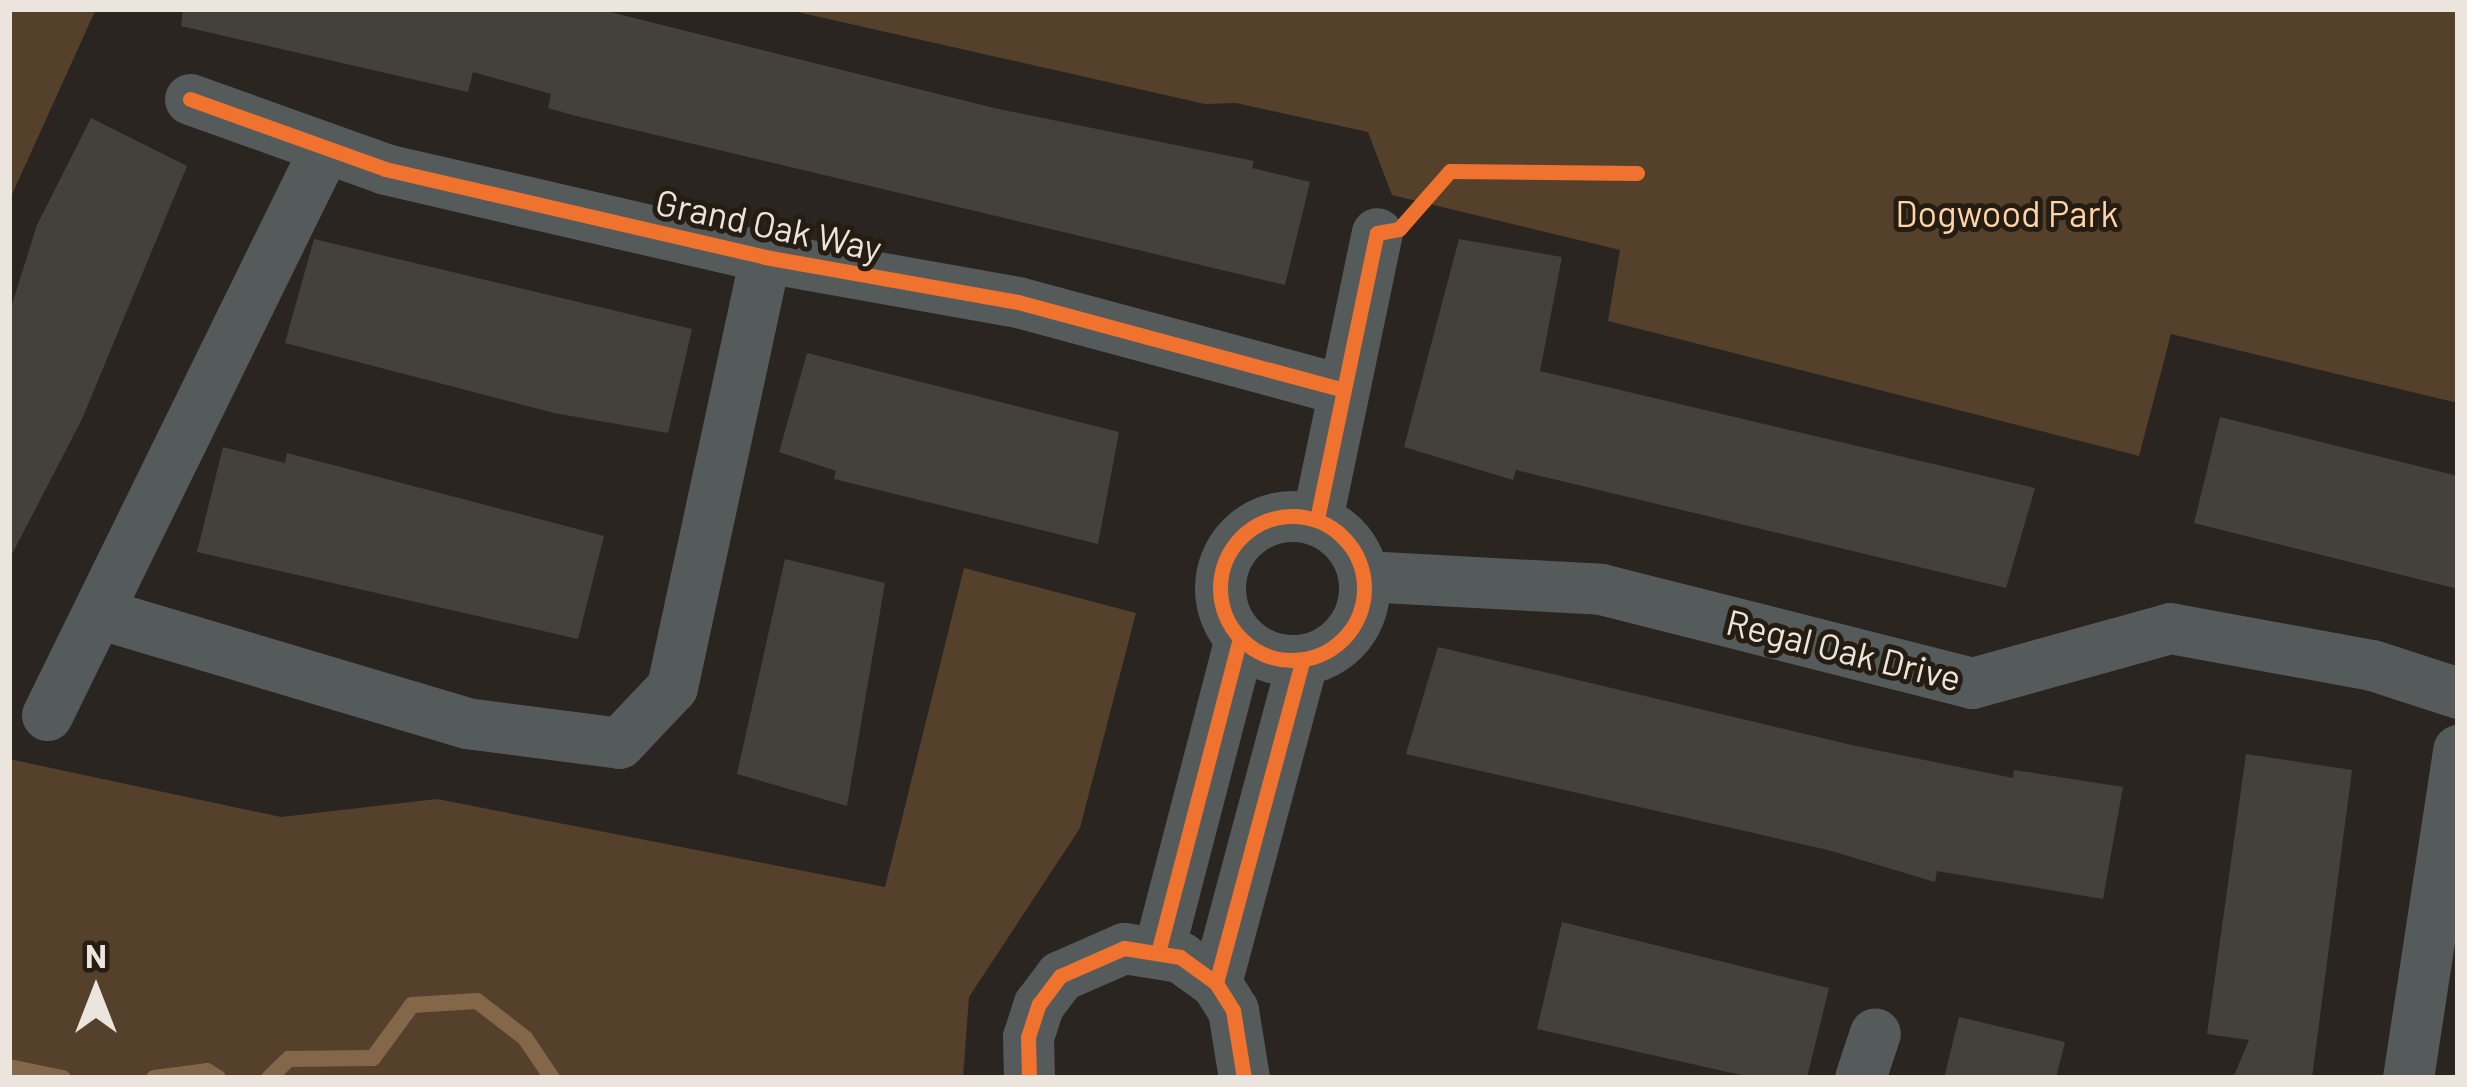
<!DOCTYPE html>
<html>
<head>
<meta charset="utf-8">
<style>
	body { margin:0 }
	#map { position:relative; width:2467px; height:1087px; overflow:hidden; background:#2a2520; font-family:Barlow,sans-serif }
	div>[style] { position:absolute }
	.green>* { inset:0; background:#55412b }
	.stream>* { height:16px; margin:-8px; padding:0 8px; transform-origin:8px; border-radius:8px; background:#846748 }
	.building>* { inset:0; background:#44403b }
	.minor>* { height:51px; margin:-25.5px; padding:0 25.5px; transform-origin:25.5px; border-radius:25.5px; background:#555a5a }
	.minor>.ring { margin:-25.5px; padding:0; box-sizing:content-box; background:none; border:51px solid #555a5a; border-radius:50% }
	.cycleway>* { height:15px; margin:-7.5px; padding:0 7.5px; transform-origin:7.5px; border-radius:7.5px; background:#ef722f }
	.cycleway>.ring { margin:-7.5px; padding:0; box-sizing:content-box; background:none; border:15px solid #ef722f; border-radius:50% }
	span { translate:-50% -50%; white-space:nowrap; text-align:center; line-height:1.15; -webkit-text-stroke:10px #251c12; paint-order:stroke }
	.park-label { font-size:36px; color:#ffd4a9 }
	.street-label { font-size:36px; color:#ece5de }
	.frame { position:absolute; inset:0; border:12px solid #ece5de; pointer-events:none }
	.north { position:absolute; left:36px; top:931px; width:120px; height:120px; -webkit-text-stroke:9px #251c12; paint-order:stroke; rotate:0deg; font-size:33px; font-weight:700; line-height:48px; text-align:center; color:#ece5de }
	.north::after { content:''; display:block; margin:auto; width:42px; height:54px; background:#ece5de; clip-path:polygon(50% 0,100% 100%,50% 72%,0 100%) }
</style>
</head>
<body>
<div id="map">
	<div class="green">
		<div style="clip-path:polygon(9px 9px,96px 9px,9px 201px)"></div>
		<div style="clip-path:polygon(784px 9px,2458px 9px,2458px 403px,2171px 334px,2139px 456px,1608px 321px,1620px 250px,1392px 195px,1368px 132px,1236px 103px,1205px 104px)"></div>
		<div style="clip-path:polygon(964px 568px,1136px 613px,1080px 828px,969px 997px,963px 1078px,9px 1078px,9px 759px,281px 817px,437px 799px,885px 887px)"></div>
	</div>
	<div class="stream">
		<div style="left:9px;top:1067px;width:55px;rotate:11.5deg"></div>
		<div style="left:154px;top:1078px;width:53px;rotate:-7.5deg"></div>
		<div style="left:207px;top:1071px;width:13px;rotate:32deg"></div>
		<div style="left:269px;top:1078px;width:28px;rotate:-44deg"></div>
		<div style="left:289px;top:1059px;width:84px;rotate:-0.7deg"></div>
		<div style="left:373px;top:1058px;width:66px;rotate:-53.7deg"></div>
		<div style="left:412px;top:1005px;width:65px;rotate:-3.5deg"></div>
		<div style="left:477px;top:1001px;width:61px;rotate:37.6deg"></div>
		<div style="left:525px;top:1038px;width:48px;rotate:56deg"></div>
	</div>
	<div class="building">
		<div style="clip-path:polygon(183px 9px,598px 9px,994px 108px,1254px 161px,1252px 168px,1310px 182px,1285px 285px,572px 115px,548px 108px,551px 94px,473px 72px,468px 92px,181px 26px)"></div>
		<div style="clip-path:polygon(91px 118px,187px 166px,82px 419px,9px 560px,9px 314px,37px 225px)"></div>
		<div style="clip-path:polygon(314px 239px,692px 329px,668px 433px,554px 413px,285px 343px)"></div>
		<div style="clip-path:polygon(1459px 239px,1562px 257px,1540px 371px,2035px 488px,2006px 588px,1516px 470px,1513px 480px,1404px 447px)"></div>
		<div style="clip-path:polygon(807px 353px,1119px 432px,1098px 544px,834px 479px,836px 471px,779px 452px)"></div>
		<div style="clip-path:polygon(2220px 417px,2458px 476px,2458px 589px,2194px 523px)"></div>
		<div style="clip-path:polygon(223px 447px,285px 463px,287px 453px,604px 536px,578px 639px,197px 552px)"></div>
		<div style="clip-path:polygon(785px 559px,885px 583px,847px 806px,737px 774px)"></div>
		<div style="clip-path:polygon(1438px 647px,1856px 746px,2013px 778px,2014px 770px,2123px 787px,2103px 899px,1937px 871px,1935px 882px,1828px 850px,1406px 754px)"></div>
		<div style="clip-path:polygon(2246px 754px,2352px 770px,2312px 1078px,2233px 1078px,2249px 1040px,2207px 1034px)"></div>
		<div style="clip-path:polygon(1562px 922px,1829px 988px,1807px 1078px,1754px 1078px,1537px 1029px)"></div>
		<div style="clip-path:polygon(1959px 1017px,2065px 1042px,2056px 1078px,1944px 1078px)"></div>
	</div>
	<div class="minor">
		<div style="left:190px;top:99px;width:207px;rotate:19.7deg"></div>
		<div style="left:385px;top:169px;width:390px;rotate:13deg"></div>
		<div style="left:765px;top:257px;width:257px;rotate:10.1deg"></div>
		<div style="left:1018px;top:302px;width:335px;rotate:15.1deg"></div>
		<div class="ring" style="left:1220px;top:516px;width:93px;height:93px"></div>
		<div style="left:1317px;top:519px;width:292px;rotate:-78.2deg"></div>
		<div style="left:1364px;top:576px;width:237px;rotate:3.1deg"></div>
		<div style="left:1601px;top:589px;width:383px;rotate:14.2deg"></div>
		<div style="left:1972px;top:683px;width:205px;rotate:-15.5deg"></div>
		<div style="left:2170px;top:628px;width:205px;rotate:10.4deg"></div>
		<div style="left:2372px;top:665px;width:90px;rotate:18deg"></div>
		<div style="left:98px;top:613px;width:384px;rotate:16.6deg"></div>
		<div style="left:466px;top:723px;width:154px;rotate:7.4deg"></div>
		<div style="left:619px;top:743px;width:77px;rotate:-46.6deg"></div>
		<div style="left:672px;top:687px;width:440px;rotate:-77.8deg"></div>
		<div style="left:47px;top:715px;width:631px;rotate:-63.88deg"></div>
		<div style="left:1159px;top:949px;width:321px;rotate:-75.4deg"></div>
		<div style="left:1216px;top:983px;width:335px;rotate:-75deg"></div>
		<div style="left:1029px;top:1078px;width:41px;rotate:-91.4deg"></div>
		<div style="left:1028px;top:1037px;width:35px;rotate:-72deg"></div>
		<div style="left:1039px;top:1004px;width:35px;rotate:-53deg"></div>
		<div style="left:1060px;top:976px;width:70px;rotate:-23.6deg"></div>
		<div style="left:1124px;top:948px;width:57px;rotate:9.1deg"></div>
		<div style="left:1180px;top:957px;width:44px;rotate:35.8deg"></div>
		<div style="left:1216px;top:983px;width:32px;rotate:58deg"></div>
		<div style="left:1233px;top:1010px;width:69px;rotate:80.8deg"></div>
		<div style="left:1860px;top:1078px;width:47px;rotate:-71.6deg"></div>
		<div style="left:2408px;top:1078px;width:332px;rotate:-81.3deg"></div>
	</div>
	<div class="cycleway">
		<div style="left:190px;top:99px;width:207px;rotate:19.7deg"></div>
		<div style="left:385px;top:169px;width:390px;rotate:13deg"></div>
		<div style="left:765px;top:257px;width:257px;rotate:10.1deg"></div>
		<div style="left:1018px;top:302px;width:335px;rotate:15.1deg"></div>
		<div class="ring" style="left:1220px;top:516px;width:129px;height:129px"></div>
		<div style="left:1317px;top:519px;width:292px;rotate:-78.2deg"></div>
		<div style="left:1377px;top:233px;width:22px;rotate:-10deg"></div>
		<div style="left:1399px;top:229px;width:77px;rotate:-48.7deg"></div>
		<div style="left:1450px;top:171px;width:187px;rotate:0.6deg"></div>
		<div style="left:1159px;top:949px;width:321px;rotate:-75.4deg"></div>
		<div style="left:1216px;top:983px;width:335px;rotate:-75deg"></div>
		<div style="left:1029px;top:1078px;width:41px;rotate:-91.4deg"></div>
		<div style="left:1028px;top:1037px;width:35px;rotate:-72deg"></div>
		<div style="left:1039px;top:1004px;width:35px;rotate:-53deg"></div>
		<div style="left:1060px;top:976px;width:70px;rotate:-23.6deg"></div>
		<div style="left:1124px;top:948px;width:57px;rotate:9.1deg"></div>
		<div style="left:1180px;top:957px;width:44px;rotate:35.8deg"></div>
		<div style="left:1216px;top:983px;width:32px;rotate:58deg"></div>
		<div style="left:1233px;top:1010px;width:69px;rotate:80.8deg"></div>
	</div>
	<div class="park-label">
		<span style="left:2007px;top:213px">Dogwood Park</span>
	</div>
	<div class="street-label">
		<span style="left:769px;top:224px;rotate:12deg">Grand Oak Way</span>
		<span style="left:1844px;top:649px;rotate:14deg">Regal Oak Drive</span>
	</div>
	<div class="frame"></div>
	<div class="north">N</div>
</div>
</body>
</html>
